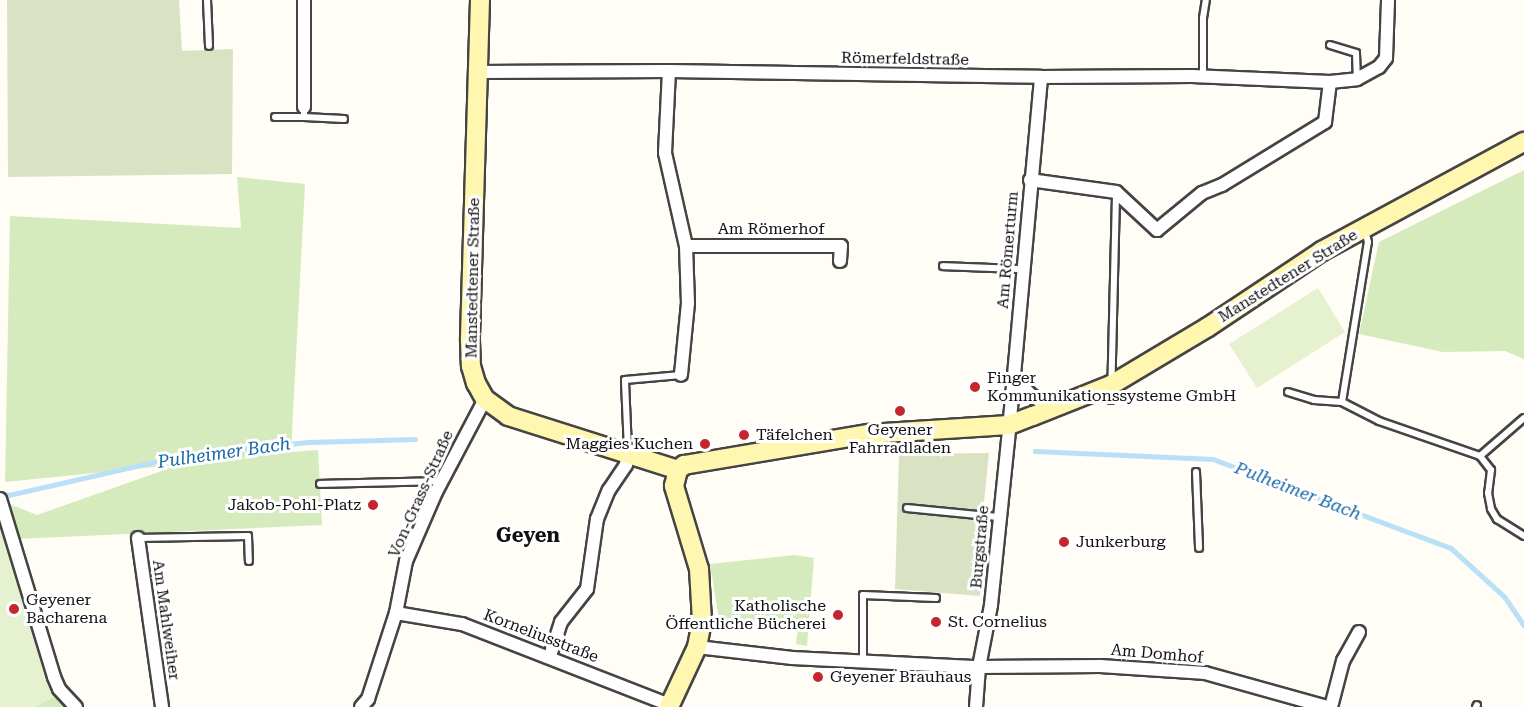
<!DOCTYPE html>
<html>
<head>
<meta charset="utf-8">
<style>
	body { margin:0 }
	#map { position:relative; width:1524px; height:707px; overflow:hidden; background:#fffdf5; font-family:"Roboto Serif",serif }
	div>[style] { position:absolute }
	.green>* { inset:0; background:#d5ebbd }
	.cemetery>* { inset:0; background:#d9e3c4 }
	.pitch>* { inset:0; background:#e6f2cf }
	.stream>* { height:4.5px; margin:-2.25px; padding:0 2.25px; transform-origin:2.25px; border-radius:2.25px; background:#b9e0f7 }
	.roads { filter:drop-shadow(2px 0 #444) drop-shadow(-2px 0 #444) drop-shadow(0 2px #444) drop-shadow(0 -2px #444) }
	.lane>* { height:6px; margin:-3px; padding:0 3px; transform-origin:3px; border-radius:3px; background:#fff }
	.street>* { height:12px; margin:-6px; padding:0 6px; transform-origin:6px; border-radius:6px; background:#fff }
	.secondary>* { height:18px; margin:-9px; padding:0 9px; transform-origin:9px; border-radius:9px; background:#fff6b0 }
	.dots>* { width:16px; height:16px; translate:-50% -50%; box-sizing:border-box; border:3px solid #fff; border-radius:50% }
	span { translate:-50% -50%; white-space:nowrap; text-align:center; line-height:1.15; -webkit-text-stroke:6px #fff; paint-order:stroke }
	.street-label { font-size:16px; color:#111 }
	.poi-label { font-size:16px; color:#111 }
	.left { translate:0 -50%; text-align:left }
	.right { translate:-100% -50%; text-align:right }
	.water-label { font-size:18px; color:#1768a6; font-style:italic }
	.quarter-label { font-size:20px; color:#111; font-weight:700 }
</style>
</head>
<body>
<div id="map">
	<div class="green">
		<div style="clip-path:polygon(1524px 170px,1524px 359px,1505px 351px,1443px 352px,1359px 334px,1379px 242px)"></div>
		<div style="clip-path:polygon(237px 177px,305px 184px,291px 452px,318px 450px,322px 525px,17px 539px,7px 503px,37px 515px,170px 468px,254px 457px,5px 482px,10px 216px,241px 228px)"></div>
		<div style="clip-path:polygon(795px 555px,814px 558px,807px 646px,796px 644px,798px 630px,720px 625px,710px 564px)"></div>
		<div style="clip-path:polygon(57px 695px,66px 707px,34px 707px)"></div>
	</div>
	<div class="cemetery">
		<div style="clip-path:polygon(7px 0,179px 0,182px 51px,233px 49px,232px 174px,8px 177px)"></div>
		<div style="clip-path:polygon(989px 453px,981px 532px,988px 533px,980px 596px,895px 589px,899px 454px)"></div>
	</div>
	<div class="pitch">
		<div style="clip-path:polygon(1318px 288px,1345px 332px,1257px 388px,1229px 344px)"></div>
		<div style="clip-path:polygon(0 520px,57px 695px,34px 707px,0 707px)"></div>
	</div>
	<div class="stream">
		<div style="left:1035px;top:451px;width:178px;rotate:2.6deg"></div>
		<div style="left:1213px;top:459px;width:254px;rotate:20.5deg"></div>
		<div style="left:1451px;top:548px;width:73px;rotate:42.2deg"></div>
		<div style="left:1505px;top:597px;width:34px;rotate:56deg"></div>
		<div style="left:0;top:497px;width:194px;rotate:-12.8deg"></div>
		<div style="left:189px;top:454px;width:122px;rotate:-5.7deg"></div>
		<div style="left:310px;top:442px;width:105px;rotate:-1.6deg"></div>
	</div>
	<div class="roads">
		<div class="lane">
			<div style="left:207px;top:0;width:46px;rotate:87.5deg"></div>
			<div style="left:1330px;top:45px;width:27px;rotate:17deg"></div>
			<div style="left:1356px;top:53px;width:25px;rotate:88deg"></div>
			<div style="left:1203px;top:76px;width:58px;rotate:-90deg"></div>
			<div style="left:1203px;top:18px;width:18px;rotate:-81deg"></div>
			<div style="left:304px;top:107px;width:10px;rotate:90deg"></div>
			<div style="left:304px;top:117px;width:40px;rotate:2.9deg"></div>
			<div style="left:275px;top:117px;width:29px"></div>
			<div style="left:943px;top:266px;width:79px;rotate:2.2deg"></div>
			<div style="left:1288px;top:392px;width:27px;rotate:17deg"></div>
			<div style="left:1314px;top:400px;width:28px;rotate:4deg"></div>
			<div style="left:1342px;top:402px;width:42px;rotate:27.2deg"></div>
			<div style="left:1379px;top:421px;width:107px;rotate:19.1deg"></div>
			<div style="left:1480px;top:456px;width:18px;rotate:52deg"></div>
			<div style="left:1491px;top:470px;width:23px;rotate:97deg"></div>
			<div style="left:1488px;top:493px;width:16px;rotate:79deg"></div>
			<div style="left:1491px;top:509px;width:12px;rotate:59deg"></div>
			<div style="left:1497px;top:519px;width:32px;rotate:32deg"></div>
			<div style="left:1111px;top:400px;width:207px;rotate:-88.6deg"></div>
			<div style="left:1342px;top:402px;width:162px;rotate:-80.8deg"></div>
			<div style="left:1368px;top:242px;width:11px;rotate:-105deg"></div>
			<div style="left:628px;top:450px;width:70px;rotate:-92.5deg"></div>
			<div style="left:625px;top:380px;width:56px;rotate:-5.1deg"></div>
			<div style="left:1480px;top:456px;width:58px;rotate:-40.8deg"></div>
			<div style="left:1196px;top:472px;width:76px;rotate:87.7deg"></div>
			<div style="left:320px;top:484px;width:121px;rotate:-1.4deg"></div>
			<div style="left:907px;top:508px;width:91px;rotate:5.6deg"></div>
			<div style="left:138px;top:538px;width:110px;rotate:-1deg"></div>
			<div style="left:248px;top:536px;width:25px;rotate:88deg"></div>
			<div style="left:863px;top:661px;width:66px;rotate:-90deg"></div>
			<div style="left:863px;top:595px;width:73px;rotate:2.4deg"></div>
			<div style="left:1476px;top:707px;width:2px;rotate:-63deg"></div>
		</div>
		<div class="street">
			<div style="left:669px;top:71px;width:82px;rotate:92.8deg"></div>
			<div style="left:665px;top:153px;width:95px;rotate:77.3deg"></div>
			<div style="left:686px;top:246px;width:57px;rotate:88deg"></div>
			<div style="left:688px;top:303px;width:72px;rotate:95.6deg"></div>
			<div style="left:479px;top:72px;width:190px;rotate:-0.3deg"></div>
			<div style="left:669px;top:71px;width:372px;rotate:0.9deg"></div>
			<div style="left:1041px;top:77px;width:151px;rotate:-0.4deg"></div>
			<div style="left:1192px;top:76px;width:138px;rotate:2.5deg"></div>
			<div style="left:1330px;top:82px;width:27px;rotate:-6deg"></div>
			<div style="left:1357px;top:79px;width:25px;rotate:-29deg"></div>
			<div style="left:1379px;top:67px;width:11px;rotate:-52deg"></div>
			<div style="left:1386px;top:58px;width:58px;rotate:-88deg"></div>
			<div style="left:304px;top:107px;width:107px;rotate:-90deg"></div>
			<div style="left:1030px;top:180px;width:87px;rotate:7.9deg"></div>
			<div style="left:1116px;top:192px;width:56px;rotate:42.8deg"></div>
			<div style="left:1157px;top:230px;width:58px;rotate:-39.4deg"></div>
			<div style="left:1202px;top:193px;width:22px;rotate:-22deg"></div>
			<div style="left:1222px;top:185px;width:121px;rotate:-31.5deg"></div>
			<div style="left:1325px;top:122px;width:40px;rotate:-82.9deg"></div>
			<div style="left:686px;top:246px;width:155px"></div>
			<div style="left:841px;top:246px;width:15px;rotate:94deg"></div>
			<div style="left:1013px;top:377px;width:27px;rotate:45deg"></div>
			<div style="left:1032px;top:396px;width:23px;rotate:31deg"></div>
			<div style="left:0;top:499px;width:186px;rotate:73.1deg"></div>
			<div style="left:54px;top:677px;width:13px;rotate:67deg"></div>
			<div style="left:59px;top:689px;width:25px;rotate:47deg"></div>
			<div style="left:138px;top:538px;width:171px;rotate:81.9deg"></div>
			<div style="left:396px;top:613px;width:67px;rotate:9.5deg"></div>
			<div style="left:462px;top:624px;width:223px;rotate:21.3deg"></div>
			<div style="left:697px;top:647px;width:96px;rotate:6.6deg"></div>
			<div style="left:792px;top:658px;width:187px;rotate:2.8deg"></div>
			<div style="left:979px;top:667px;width:121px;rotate:-0.5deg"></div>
			<div style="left:1100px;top:666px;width:105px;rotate:3.8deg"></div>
			<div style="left:1205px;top:673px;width:127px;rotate:15.6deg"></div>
			<div style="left:550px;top:656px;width:36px;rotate:-72deg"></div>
			<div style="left:561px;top:622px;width:42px;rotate:-51.8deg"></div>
			<div style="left:587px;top:589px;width:71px;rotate:-81.9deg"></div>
			<div style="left:597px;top:519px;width:31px;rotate:-68deg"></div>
			<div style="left:609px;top:490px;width:30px;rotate:-56deg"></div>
			<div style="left:626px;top:465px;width:11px;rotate:-80deg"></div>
			<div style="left:361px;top:707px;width:11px;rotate:-49deg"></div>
			<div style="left:368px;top:699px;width:90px;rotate:-72deg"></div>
			<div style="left:396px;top:613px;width:53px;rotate:-79.1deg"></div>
			<div style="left:406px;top:561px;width:75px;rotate:-66.5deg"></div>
			<div style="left:436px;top:492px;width:105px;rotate:-62.2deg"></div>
			<div style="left:976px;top:707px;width:40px;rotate:-85.7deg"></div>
			<div style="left:979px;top:667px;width:63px;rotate:-79deg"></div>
			<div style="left:991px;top:605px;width:165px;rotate:-84.1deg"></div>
			<div style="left:1008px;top:441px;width:365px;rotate:-84.8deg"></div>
			<div style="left:1331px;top:707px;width:48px;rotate:-75.4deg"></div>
			<div style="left:1343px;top:661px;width:33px;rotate:-61deg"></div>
		</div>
		<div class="secondary">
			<div style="left:480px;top:0;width:341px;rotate:91.7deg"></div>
			<div style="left:470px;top:341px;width:25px;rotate:88deg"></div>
			<div style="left:471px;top:366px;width:18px;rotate:74deg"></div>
			<div style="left:476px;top:383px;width:18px;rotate:61deg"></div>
			<div style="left:485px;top:399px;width:29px;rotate:36deg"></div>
			<div style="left:508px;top:416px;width:178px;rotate:17.6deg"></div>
			<div style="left:669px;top:707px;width:66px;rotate:-65deg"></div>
			<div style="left:697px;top:647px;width:26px;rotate:-79deg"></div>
			<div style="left:702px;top:621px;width:52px;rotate:-93.3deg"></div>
			<div style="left:699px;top:569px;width:87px;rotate:-106.8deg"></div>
			<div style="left:674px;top:486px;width:16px;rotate:-76deg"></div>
			<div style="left:678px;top:470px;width:8px;rotate:-40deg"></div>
			<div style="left:684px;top:465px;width:187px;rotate:-9.6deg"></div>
			<div style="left:868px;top:434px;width:141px;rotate:-3.7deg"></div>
			<div style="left:1009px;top:425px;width:26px;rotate:-21deg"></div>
			<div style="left:1033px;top:416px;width:84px;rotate:-21.7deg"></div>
			<div style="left:1111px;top:385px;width:113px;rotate:-30.9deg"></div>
			<div style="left:1208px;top:327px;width:137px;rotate:-33.7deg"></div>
			<div style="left:1322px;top:251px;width:230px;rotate:-28.4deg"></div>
		</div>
	</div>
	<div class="dots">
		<div style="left:975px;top:387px;background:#c4262e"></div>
		<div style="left:900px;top:411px;background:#c4262e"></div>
		<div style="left:744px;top:435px;background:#c4262e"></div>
		<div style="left:705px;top:444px;background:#c4262e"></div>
		<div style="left:373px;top:505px;background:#c4262e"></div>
		<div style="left:1064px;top:542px;background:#c4262e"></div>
		<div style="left:14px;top:609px;background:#c4262e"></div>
		<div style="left:838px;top:615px;background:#c4262e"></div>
		<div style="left:936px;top:622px;background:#c4262e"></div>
		<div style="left:818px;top:677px;background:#c4262e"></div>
	</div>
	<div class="street-label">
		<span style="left:905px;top:59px;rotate:1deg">Römerfeldstraße</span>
		<span style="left:771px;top:229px">Am Römerhof</span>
		<span style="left:1008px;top:250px;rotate:-85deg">Am Römerturm</span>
		<span style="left:1288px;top:276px;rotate:-32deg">Manstedtener Straße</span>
		<span style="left:473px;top:278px;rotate:-89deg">Manstedtener Straße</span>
		<span style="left:421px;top:494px;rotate:-66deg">Von-Grass-Straße</span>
		<span style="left:980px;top:547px;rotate:-85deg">Burgstraße</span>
		<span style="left:166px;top:620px;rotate:82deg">Am Mahlweiher</span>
		<span style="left:541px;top:636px;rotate:21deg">Korneliusstraße</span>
		<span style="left:1157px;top:654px;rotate:5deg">Am Domhof</span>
	</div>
	<div class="poi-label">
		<span class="left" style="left:987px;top:387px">Finger<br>Kommunikationssysteme GmbH</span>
		<span style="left:900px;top:439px">Geyener<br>Fahrradladen</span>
		<span class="left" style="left:756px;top:435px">Täfelchen</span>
		<span class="right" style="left:693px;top:444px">Maggies Kuchen</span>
		<span class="right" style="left:361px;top:505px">Jakob-Pohl-Platz</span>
		<span class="left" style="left:1076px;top:542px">Junkerburg</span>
		<span class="left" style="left:26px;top:609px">Geyener<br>Bacharena</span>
		<span class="right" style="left:826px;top:615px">Katholische<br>Öffentliche Bücherei</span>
		<span class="left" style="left:948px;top:622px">St. Cornelius</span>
		<span class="left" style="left:830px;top:677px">Geyener Brauhaus</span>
	</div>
	<div class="water-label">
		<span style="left:224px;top:453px;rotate:-8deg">Pulheimer Bach</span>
		<span style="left:1298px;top:491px;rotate:21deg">Pulheimer Bach</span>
	</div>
	<div class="quarter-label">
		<span style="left:528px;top:535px">Geyen</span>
	</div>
</div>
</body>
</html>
